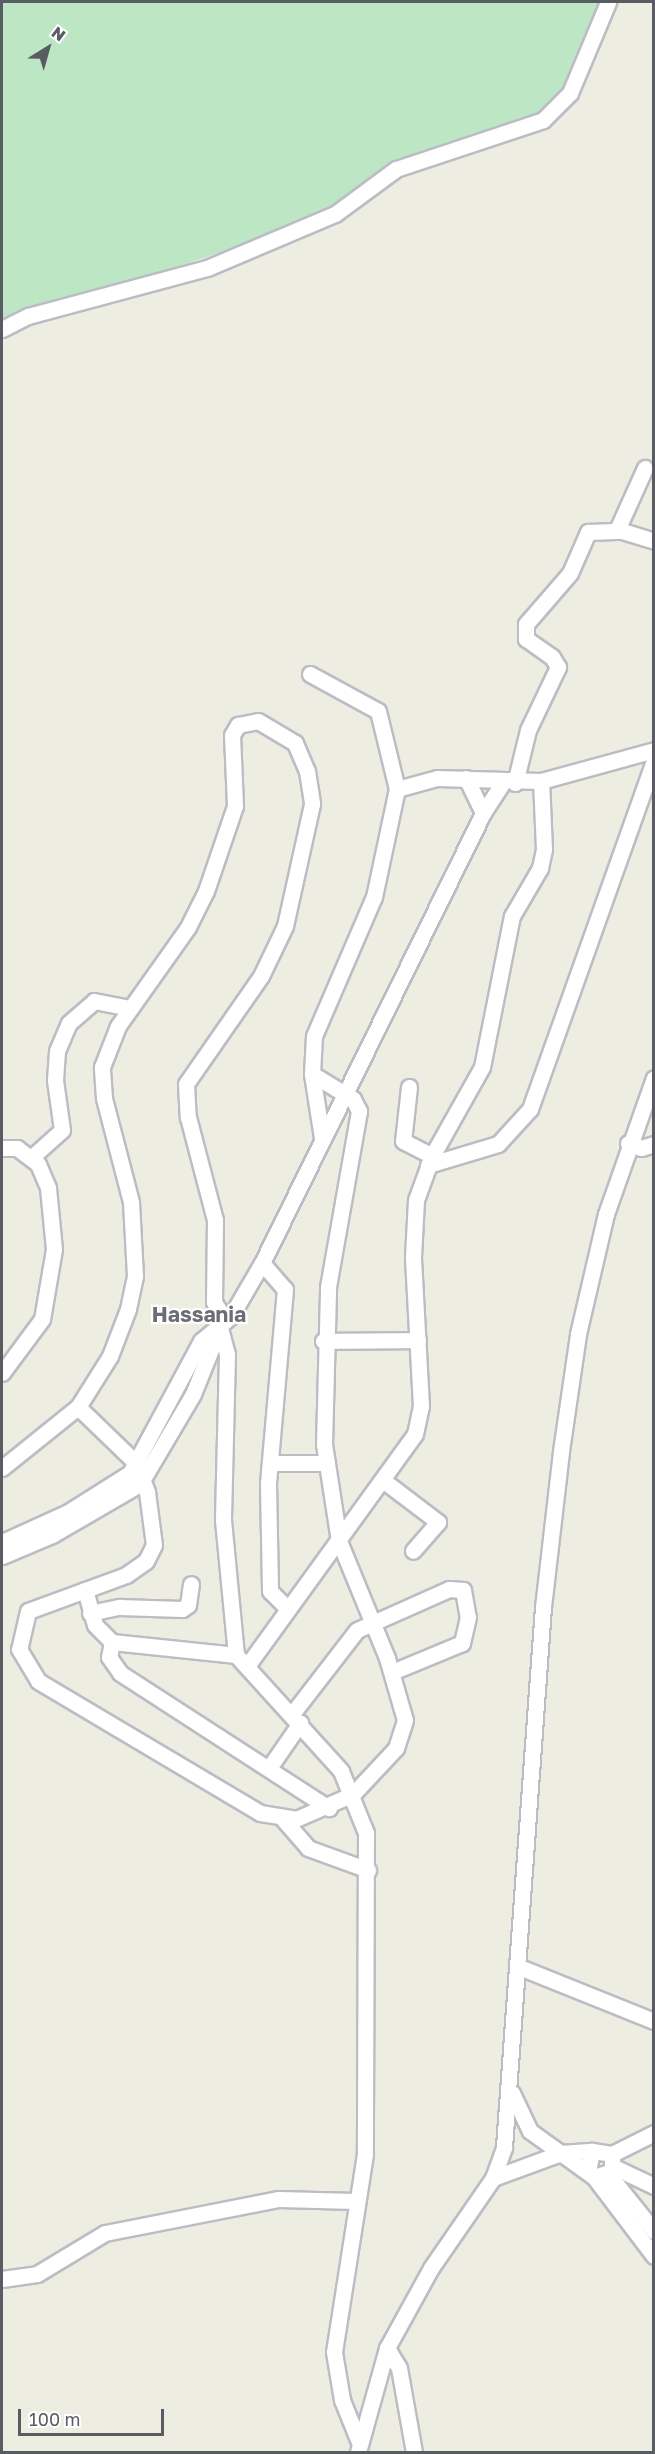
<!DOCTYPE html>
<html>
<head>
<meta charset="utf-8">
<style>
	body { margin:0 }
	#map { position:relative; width:655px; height:2454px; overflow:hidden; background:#edede2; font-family:"Golos Text",sans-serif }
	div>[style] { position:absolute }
	.green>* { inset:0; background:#bde6c5 }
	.roads { filter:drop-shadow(2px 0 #bcbdc4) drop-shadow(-2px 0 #bcbdc4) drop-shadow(0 2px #bcbdc4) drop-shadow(0 -2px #bcbdc4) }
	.minor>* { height:15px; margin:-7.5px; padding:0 7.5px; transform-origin:7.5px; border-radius:7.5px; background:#fff }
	span { translate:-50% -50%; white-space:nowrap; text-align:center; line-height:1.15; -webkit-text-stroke:4.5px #fff; paint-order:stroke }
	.district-label { font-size:21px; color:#6b6e75; font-weight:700 }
	.frame { position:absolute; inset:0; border:3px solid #5a5c63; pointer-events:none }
	.north { position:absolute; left:18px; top:18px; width:60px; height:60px; -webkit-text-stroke:4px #fff; paint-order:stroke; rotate:37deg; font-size:16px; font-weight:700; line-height:24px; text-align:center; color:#5a5c63 }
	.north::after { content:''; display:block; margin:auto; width:21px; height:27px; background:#5a5c63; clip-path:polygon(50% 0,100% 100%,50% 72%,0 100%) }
	.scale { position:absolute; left:18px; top:2409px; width:146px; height:27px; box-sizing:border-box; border:3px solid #5a5c63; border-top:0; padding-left:8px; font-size:18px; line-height:21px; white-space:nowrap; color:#5a5c63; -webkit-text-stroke:4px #fff; paint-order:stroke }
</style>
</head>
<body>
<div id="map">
	<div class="green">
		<div style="clip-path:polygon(2px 2px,603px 2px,572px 80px,546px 117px,383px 169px,329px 216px,41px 312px,2px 333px)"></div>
	</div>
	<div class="roads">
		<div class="minor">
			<div style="left:2px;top:329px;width:29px;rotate:-27deg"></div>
			<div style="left:28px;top:316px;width:185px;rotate:-15deg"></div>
			<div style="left:207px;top:268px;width:139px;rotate:-22.9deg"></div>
			<div style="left:335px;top:214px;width:76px;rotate:-36.4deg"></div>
			<div style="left:396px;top:169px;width:155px;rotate:-18.4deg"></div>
			<div style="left:543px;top:120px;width:38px;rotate:-45deg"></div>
			<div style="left:570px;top:93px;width:99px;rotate:-67.3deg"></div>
			<div style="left:617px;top:530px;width:68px;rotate:-65.7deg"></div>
			<div style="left:310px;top:674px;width:77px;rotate:28.6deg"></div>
			<div style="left:378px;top:711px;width:80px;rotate:76.3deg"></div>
			<div style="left:466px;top:778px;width:39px;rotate:64deg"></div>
			<div style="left:483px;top:813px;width:37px;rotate:-57deg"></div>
			<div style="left:515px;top:783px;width:55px;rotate:-76.2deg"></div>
			<div style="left:528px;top:730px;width:70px;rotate:-64.5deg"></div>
			<div style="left:558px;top:667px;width:12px;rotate:-121deg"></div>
			<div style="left:552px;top:657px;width:32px;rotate:-145deg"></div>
			<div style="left:526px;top:639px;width:15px;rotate:-90deg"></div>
			<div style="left:526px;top:624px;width:67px;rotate:-49.2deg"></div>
			<div style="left:570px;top:573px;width:45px;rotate:-66.3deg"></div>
			<div style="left:588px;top:532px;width:34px;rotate:-2deg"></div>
			<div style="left:622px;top:531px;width:34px;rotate:17deg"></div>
			<div style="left:409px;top:1087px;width:54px;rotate:96.3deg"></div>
			<div style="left:403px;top:1141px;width:33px;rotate:27deg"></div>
			<div style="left:322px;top:1138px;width:65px;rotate:-98.9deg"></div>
			<div style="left:312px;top:1074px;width:38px;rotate:-87deg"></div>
			<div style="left:314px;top:1036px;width:151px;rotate:-66.7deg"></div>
			<div style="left:374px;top:897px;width:110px;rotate:-78deg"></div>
			<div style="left:397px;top:789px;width:41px;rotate:-15.4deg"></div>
			<div style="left:437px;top:778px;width:104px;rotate:1.7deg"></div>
			<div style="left:541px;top:781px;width:117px;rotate:-15.3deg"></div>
			<div style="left:628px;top:1143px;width:14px;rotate:21deg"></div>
			<div style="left:641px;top:1148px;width:14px;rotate:-17deg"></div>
			<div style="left:2px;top:1148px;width:15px"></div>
			<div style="left:17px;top:1148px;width:26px;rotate:37deg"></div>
			<div style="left:38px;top:1164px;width:26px;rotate:67deg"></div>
			<div style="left:48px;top:1188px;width:61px;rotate:84.4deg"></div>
			<div style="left:54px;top:1249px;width:71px;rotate:99.7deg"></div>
			<div style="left:42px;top:1319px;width:67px;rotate:126.5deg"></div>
			<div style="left:32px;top:1157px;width:40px;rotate:-42deg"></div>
			<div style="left:62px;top:1130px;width:50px;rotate:-98deg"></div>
			<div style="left:55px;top:1080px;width:29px;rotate:-86deg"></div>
			<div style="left:57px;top:1051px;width:30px;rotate:-67deg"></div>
			<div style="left:69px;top:1023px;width:33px;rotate:-41deg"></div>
			<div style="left:94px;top:1001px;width:37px;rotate:11deg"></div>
			<div style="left:428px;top:1165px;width:73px;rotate:-16.7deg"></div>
			<div style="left:498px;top:1144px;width:47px;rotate:-47.6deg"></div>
			<div style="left:530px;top:1109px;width:370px;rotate:-70.4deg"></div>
			<div style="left:262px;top:1263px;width:35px;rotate:49deg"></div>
			<div style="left:285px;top:1289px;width:196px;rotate:95deg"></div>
			<div style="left:268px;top:1484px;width:107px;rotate:88.9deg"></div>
			<div style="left:270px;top:1591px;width:23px;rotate:45deg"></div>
			<div style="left:220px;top:1328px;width:27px;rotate:75deg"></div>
			<div style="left:227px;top:1354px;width:166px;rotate:91.4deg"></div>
			<div style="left:223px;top:1520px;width:136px;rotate:84.5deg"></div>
			<div style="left:323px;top:1341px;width:95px;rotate:-0.6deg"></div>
			<div style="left:78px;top:1407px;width:81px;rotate:44deg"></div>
			<div style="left:136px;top:1463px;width:31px;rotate:69deg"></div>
			<div style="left:147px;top:1492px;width:53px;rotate:82.5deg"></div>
			<div style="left:154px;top:1545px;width:18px;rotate:117deg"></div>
			<div style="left:146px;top:1561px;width:24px;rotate:145deg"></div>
			<div style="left:126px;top:1575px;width:104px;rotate:159.8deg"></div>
			<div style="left:28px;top:1611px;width:39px;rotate:103deg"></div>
			<div style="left:19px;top:1649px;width:37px;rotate:59deg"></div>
			<div style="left:38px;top:1681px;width:258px;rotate:30.7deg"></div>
			<div style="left:260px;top:1813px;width:36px;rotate:9deg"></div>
			<div style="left:296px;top:1819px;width:62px;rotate:-23.7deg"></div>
			<div style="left:353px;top:1794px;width:63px;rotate:-46.9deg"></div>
			<div style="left:396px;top:1748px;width:29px;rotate:-72deg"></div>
			<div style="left:405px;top:1720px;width:65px;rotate:-106.2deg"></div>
			<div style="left:387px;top:1658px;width:126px;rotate:-112.3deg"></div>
			<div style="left:339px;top:1541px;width:98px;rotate:-98.8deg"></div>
			<div style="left:324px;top:1444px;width:157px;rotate:-88.5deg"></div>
			<div style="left:328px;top:1287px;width:179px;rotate:-80deg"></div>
			<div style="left:359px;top:1111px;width:13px;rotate:-117deg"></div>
			<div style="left:353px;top:1099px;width:48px;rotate:-148.6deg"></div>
			<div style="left:270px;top:1463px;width:57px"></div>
			<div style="left:2px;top:1468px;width:97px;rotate:-38.8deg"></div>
			<div style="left:78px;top:1407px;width:60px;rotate:-57.9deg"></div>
			<div style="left:110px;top:1356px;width:50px;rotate:-69deg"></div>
			<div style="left:128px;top:1309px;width:34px;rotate:-78deg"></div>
			<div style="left:135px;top:1276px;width:74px;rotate:-93.1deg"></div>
			<div style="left:131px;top:1202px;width:107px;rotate:-104.6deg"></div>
			<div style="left:104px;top:1098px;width:31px;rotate:-94deg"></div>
			<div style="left:102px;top:1067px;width:44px;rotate:-68.7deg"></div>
			<div style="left:118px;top:1026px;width:121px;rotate:-54.7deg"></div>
			<div style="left:188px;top:927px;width:40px;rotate:-63.4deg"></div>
			<div style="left:206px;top:891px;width:90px;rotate:-71.2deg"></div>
			<div style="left:235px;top:806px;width:71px;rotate:-92.4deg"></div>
			<div style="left:232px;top:735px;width:12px;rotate:-59deg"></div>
			<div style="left:238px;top:725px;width:20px;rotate:-11deg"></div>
			<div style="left:258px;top:721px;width:43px;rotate:30.7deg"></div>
			<div style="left:295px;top:743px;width:30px;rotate:67deg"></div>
			<div style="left:307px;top:771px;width:33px;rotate:81deg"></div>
			<div style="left:312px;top:804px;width:125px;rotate:102.5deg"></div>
			<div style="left:285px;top:926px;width:55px;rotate:115.6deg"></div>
			<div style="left:261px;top:976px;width:131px;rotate:124.8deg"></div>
			<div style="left:186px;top:1084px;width:33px;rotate:87deg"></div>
			<div style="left:188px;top:1117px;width:106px;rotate:75.3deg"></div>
			<div style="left:215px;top:1220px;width:82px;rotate:90.7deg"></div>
			<div style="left:214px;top:1302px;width:22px;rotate:58deg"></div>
			<div style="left:384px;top:1481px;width:68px;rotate:37.2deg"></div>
			<div style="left:438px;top:1522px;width:38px;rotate:131deg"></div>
			<div style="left:2px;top:1542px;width:72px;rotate:-24.4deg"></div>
			<div style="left:68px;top:1512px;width:73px;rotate:-32.2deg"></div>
			<div style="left:130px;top:1473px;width:150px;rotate:-61.7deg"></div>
			<div style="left:201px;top:1341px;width:39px;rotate:-40deg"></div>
			<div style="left:231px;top:1316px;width:61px;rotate:-59.7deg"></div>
			<div style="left:262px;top:1263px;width:501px;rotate:-63.84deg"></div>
			<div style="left:2px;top:1556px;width:54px;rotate:-22.8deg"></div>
			<div style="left:52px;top:1535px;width:102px;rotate:-30.1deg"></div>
			<div style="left:140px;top:1484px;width:104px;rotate:-59.5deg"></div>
			<div style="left:193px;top:1394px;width:51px;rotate:-68deg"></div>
			<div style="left:212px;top:1347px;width:11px;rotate:-95deg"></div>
			<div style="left:85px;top:1590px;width:36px;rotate:74deg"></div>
			<div style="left:95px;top:1625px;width:24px;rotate:45deg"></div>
			<div style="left:112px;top:1642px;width:125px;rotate:6deg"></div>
			<div style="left:236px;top:1655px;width:156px;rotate:47.8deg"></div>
			<div style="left:341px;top:1771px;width:67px;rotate:68deg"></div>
			<div style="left:366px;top:1833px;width:321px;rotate:90.2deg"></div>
			<div style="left:365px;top:2154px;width:200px;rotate:98.9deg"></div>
			<div style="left:334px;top:2352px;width:49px;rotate:80.5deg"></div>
			<div style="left:342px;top:2400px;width:45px;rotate:68deg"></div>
			<div style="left:90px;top:1613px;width:30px;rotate:-12deg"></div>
			<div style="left:119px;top:1607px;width:63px;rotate:1.8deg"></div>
			<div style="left:182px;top:1609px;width:7px;rotate:-34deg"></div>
			<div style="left:188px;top:1605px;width:21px;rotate:-82deg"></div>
			<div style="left:112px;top:1642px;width:15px;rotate:101deg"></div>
			<div style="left:109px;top:1657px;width:19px;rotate:55deg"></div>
			<div style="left:120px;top:1673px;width:249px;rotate:32.9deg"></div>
			<div style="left:247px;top:1666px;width:286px;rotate:-54.1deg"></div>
			<div style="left:415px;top:1434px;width:29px;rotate:-78deg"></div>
			<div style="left:421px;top:1406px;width:149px;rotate:-93.1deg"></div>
			<div style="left:413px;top:1257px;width:57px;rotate:-87deg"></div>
			<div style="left:416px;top:1200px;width:47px;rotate:-70deg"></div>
			<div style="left:432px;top:1156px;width:102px;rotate:-60.7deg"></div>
			<div style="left:482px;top:1067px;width:154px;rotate:-78.8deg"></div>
			<div style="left:512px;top:916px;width:56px;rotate:-59.7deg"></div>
			<div style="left:540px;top:868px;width:19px;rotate:-78deg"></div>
			<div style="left:544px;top:849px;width:68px;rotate:-92.5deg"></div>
			<div style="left:292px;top:1714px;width:106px;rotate:-52.3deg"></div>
			<div style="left:357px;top:1630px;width:101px;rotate:-24deg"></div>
			<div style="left:449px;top:1589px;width:14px;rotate:4deg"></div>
			<div style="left:463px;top:1590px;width:27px;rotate:80deg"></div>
			<div style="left:468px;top:1617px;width:27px;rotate:103deg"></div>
			<div style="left:462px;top:1643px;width:76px;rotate:157.5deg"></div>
			<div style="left:269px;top:1768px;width:55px;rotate:-55.4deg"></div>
			<div style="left:283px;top:1819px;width:38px;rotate:49deg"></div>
			<div style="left:308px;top:1848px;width:64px;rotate:20.1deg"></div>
			<div style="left:517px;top:1966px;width:148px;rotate:21.9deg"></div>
			<div style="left:512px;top:2093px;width:42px;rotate:64.7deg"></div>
			<div style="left:530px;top:2131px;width:79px;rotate:35.7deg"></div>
			<div style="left:594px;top:2177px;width:19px;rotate:-18deg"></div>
			<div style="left:612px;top:2171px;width:17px;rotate:-90deg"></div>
			<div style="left:612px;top:2154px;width:20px;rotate:-171deg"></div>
			<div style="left:592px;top:2151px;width:20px;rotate:101deg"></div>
			<div style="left:612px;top:2154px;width:47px;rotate:-26.6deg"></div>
			<div style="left:614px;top:2167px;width:44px;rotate:25.4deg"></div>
			<div style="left:609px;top:2175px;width:72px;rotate:51.2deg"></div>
			<div style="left:594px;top:2177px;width:99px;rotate:52.8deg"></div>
			<div style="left:493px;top:2178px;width:72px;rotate:-20.2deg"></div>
			<div style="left:561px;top:2153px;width:31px;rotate:-4deg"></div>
			<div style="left:2px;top:2279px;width:35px;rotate:-8deg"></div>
			<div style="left:37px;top:2274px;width:79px;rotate:-31.1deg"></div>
			<div style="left:105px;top:2233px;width:177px;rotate:-11.1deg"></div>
			<div style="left:279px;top:2199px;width:77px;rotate:1.5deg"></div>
			<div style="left:387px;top:2348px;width:23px;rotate:59deg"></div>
			<div style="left:399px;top:2368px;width:85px;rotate:79.9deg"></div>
			<div style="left:358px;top:2452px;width:108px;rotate:-74.4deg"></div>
			<div style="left:387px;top:2348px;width:91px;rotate:-61.2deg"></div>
			<div style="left:431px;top:2268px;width:109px;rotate:-55.4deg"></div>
			<div style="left:493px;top:2178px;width:33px;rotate:-70deg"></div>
			<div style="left:504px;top:2147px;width:541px;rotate:-85.87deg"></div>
			<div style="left:543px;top:1607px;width:157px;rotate:-83.4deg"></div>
			<div style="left:561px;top:1451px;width:118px;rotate:-81.7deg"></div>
			<div style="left:578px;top:1334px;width:123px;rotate:-76.9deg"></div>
			<div style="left:606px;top:1214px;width:144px;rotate:-70.6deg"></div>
		</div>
	</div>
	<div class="district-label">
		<span style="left:199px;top:1314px">Hassania</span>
	</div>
	<div class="frame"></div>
	<div class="north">N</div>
	<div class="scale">100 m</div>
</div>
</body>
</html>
